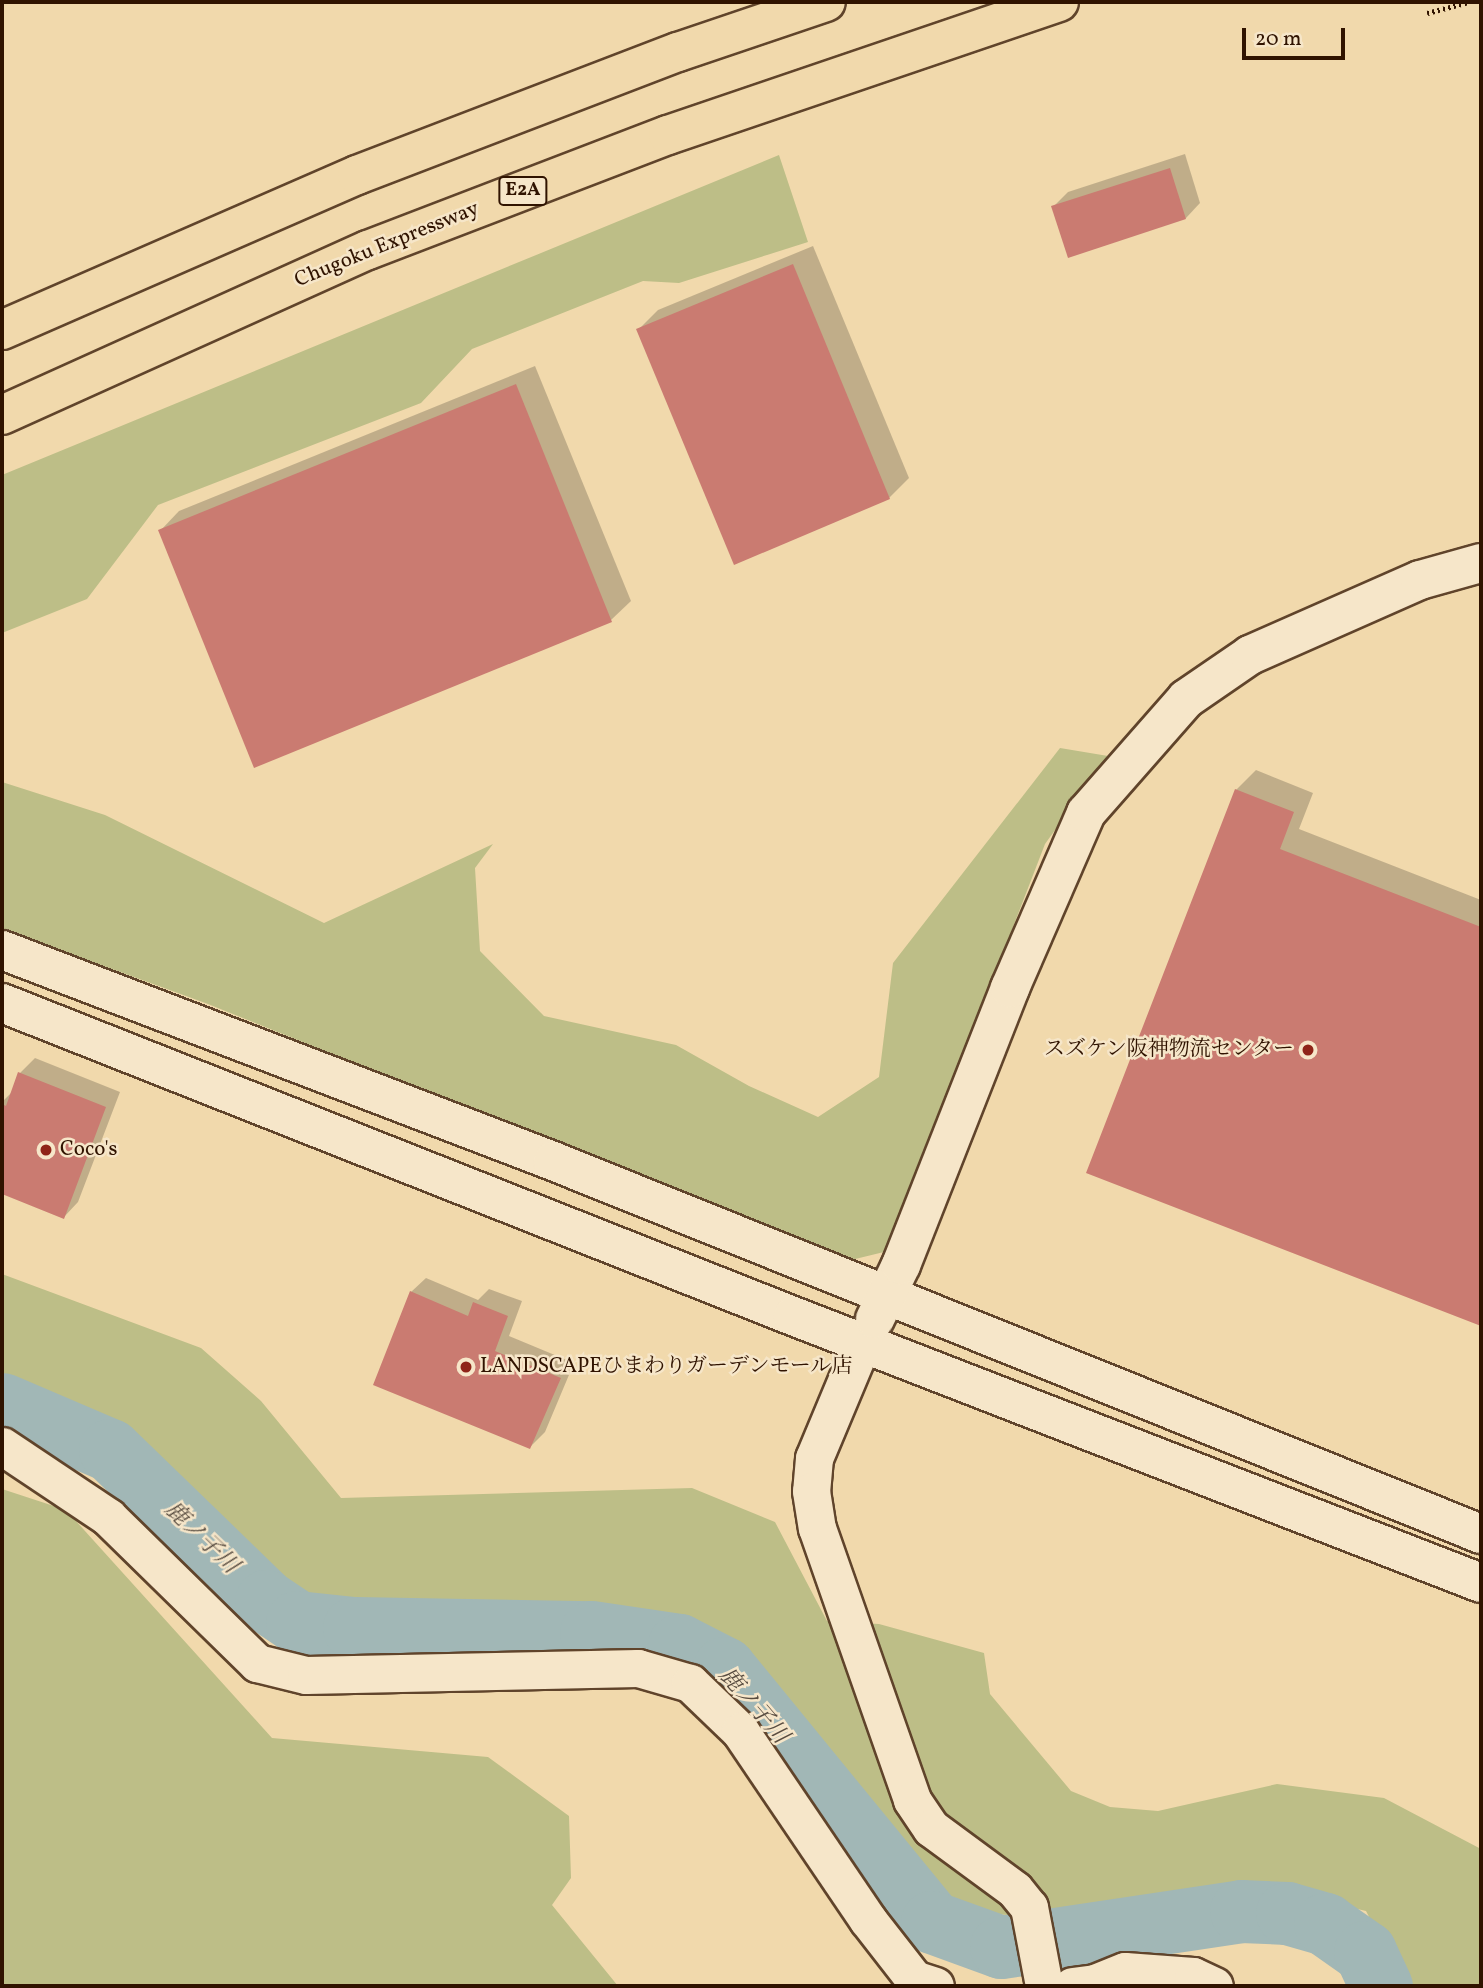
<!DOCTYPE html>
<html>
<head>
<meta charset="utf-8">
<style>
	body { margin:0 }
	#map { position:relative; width:1483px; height:1988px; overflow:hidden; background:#f1d9ac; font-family:Vollkorn,"Noto Serif JP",serif }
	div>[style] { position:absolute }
	.green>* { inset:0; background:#bdbe87 }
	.shadow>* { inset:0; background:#0003 }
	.river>* { height:63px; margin:-31.5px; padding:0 31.5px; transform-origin:31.5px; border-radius:31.5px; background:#a1b7b6 }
	.building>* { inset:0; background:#ca7b71 }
	.path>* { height:4.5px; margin-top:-2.25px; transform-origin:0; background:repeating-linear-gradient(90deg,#301300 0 2px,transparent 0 5.5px) }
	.roads { filter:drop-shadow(2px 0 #60442b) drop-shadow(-2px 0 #60442b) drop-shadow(0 2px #60442b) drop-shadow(0 -2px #60442b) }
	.street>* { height:37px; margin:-18.5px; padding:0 18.5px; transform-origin:18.5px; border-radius:18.5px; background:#f6e6c9 }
	.secondary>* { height:38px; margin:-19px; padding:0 19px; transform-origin:19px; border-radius:19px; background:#f6e6c9 }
	.highway>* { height:38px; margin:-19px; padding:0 19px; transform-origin:19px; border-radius:19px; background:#f1d9ac }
	.dots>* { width:19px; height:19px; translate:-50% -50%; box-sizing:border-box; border:4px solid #f6e6c9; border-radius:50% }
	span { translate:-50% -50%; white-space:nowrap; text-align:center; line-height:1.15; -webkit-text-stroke:5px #f6e6c9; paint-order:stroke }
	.shield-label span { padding:2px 5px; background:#f6e6c9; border:2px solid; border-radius:5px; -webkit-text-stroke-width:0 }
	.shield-label { font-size:19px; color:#301300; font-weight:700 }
	.street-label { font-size:21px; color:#301300 }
	.poi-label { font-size:21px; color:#301300 }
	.right { translate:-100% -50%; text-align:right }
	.left { translate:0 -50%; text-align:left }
	.water-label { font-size:23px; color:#584c40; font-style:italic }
	.frame { position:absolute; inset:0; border:4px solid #301300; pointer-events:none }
	.scale { position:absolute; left:1242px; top:28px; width:103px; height:32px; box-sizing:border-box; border:4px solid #301300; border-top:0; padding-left:9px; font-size:21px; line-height:24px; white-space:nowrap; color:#301300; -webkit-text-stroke:5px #f6e6c9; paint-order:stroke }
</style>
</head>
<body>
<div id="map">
	<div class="green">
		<div style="clip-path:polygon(779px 155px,808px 242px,679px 283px,643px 281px,472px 349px,421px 403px,158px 505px,87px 599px,2px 633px,2px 475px)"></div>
		<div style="clip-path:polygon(1060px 748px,1108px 756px,1045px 844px,888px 1251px,847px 1261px,208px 1004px,2px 929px,2px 782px,105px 815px,324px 923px,493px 844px,475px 868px,480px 951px,544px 1016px,676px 1045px,749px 1086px,818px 1117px,879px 1077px,893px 963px)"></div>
		<div style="clip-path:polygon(2px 1274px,201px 1348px,261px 1401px,341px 1498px,692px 1488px,775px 1522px,827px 1621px,879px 1624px,984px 1653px,990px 1694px,1071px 1791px,1110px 1807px,1158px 1811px,1277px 1784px,1384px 1798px,1481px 1849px,1481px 1986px,1405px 1986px,1366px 1911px,1289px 1893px,1064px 1919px,953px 1911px,920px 1883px,696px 1621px,291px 1598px,106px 1423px,2px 1379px)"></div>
		<div style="clip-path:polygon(2px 1489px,66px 1510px,272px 1738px,488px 1757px,569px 1816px,571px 1878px,552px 1905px,618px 1986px,2px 1986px)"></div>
	</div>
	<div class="shadow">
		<div style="clip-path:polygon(1185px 154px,1200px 203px,1186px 218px,1053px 207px,1068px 192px)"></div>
		<div style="clip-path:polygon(813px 246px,909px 478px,889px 498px,638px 330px,658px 310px)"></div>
		<div style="clip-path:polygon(535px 366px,631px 601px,611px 620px,160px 531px,179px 511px)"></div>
		<div style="clip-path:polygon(1256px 770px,1313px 793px,1299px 829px,1481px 900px,1481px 1324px,1089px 1172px,1236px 790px)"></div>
		<div style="clip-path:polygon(35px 1058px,120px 1092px,78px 1202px,64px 1217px,2px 1192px,2px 1102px,14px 1090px,20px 1073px)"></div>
		<div style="clip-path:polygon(426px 1278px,478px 1300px,489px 1289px,522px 1301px,509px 1336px,574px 1363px,545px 1432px,530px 1447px,411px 1292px)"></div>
	</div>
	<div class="river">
		<div style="left:2px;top:1404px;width:117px;rotate:23.1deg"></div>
		<div style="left:110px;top:1450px;width:217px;rotate:44.1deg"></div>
		<div style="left:266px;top:1601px;width:37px;rotate:34deg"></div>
		<div style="left:297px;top:1622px;width:57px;rotate:6deg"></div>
		<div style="left:354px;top:1628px;width:237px;rotate:1deg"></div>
		<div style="left:591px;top:1632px;width:89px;rotate:8.4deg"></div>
		<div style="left:679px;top:1645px;width:51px;rotate:27.1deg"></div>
		<div style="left:724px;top:1668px;width:328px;rotate:50.7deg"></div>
		<div style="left:932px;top:1922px;width:73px;rotate:19.9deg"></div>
		<div style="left:1001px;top:1947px;width:243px;rotate:-8.5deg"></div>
		<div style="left:1241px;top:1911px;width:46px;rotate:2.5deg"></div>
		<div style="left:1287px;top:1913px;width:40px;rotate:16deg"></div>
		<div style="left:1325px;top:1924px;width:49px;rotate:35deg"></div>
		<div style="left:1365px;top:1952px;width:38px;rotate:65deg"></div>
	</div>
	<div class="building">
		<div style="clip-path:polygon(1170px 168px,1186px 219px,1068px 258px,1051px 206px)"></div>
		<div style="clip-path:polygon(793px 264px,890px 499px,734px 565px,636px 329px)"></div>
		<div style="clip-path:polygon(516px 384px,612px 622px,254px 768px,158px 530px)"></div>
		<div style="clip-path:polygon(1235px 789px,1294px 812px,1280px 849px,1481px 927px,1481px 1326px,1086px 1173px)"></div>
		<div style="clip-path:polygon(18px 1072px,106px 1107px,64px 1219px,2px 1194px,2px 1104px,6px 1106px)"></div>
		<div style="clip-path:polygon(410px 1291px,468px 1316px,473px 1302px,508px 1316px,495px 1351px,561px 1378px,530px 1449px,373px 1385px)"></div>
	</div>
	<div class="path">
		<div style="left:1427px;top:13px;width:43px;rotate:-14.7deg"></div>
	</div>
	<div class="roads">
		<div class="street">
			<div style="left:863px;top:1341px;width:127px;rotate:112.7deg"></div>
			<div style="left:814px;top:1458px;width:33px;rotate:95deg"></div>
			<div style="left:811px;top:1491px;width:37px;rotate:81deg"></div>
			<div style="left:817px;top:1528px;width:288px;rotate:70.7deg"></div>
			<div style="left:912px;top:1800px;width:34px;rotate:56deg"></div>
			<div style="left:931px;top:1828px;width:104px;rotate:36.4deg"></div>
			<div style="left:1015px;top:1890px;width:22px;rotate:51deg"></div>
			<div style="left:1029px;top:1907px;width:80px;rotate:79.2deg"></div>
			<div style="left:2px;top:1446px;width:128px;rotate:33.8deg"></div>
			<div style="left:108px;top:1517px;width:209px;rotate:44.4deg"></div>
			<div style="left:257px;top:1663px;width:50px;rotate:13.8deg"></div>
			<div style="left:306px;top:1675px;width:332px;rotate:-1.2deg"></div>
			<div style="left:638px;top:1668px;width:54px;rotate:16.1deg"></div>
			<div style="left:690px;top:1683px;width:69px;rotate:43.8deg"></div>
			<div style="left:740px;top:1731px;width:228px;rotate:55.9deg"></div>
			<div style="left:868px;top:1920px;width:75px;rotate:52.1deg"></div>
			<div style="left:914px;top:1979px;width:22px;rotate:18deg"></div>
			<div style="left:1072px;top:1986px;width:23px;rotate:-7deg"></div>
			<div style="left:1095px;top:1983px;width:32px;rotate:-22deg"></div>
			<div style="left:1125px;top:1971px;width:68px;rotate:4.2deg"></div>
			<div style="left:1193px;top:1976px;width:23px;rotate:25deg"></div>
		</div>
		<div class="secondary">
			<div style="left:2px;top:950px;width:590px;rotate:20.95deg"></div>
			<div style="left:553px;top:1161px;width:1000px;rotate:21.9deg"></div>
			<div style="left:2px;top:1003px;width:851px;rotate:21.59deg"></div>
			<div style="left:793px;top:1316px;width:738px;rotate:21.21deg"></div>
			<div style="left:875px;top:1319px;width:60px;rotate:-64.3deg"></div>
			<div style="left:901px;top:1265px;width:298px;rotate:-68.5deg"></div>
			<div style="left:1010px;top:988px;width:191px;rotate:-66.5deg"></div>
			<div style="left:1086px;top:813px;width:152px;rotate:-48.7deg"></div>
			<div style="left:1186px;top:699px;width:78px;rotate:-34.5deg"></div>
			<div style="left:1250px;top:655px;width:186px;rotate:-23.8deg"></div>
			<div style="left:1420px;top:580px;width:63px;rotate:-15.6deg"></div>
		</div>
		<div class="highway">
			<div style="left:2px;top:330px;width:387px;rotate:-23.6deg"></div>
			<div style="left:357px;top:175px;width:344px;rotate:-21deg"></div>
			<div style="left:678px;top:52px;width:156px;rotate:-18.7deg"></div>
			<div style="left:2px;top:415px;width:401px;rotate:-24.3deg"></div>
			<div style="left:368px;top:250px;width:321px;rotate:-21deg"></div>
			<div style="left:668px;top:135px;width:413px;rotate:-18.8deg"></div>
		</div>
	</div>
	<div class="dots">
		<div style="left:1308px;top:1050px;background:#8f2418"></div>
		<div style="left:46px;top:1150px;background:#8f2418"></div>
		<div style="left:466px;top:1367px;background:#8f2418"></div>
	</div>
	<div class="shield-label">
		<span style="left:523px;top:191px">E2A</span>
	</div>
	<div class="street-label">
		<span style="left:387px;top:245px;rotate:-22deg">Chugoku Expressway</span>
	</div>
	<div class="poi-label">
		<span class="right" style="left:1294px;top:1050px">スズケン阪神物流センター</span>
		<span class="left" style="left:60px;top:1150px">Coco's</span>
		<span class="left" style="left:480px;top:1367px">LANDSCAPEひまわりガーデンモール店</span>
	</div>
	<div class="water-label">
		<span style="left:201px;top:1538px;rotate:44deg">鹿ノ子川</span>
		<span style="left:753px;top:1706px;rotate:49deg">鹿ノ子川</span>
	</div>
	<div class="frame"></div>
	<div class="scale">20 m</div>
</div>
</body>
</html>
